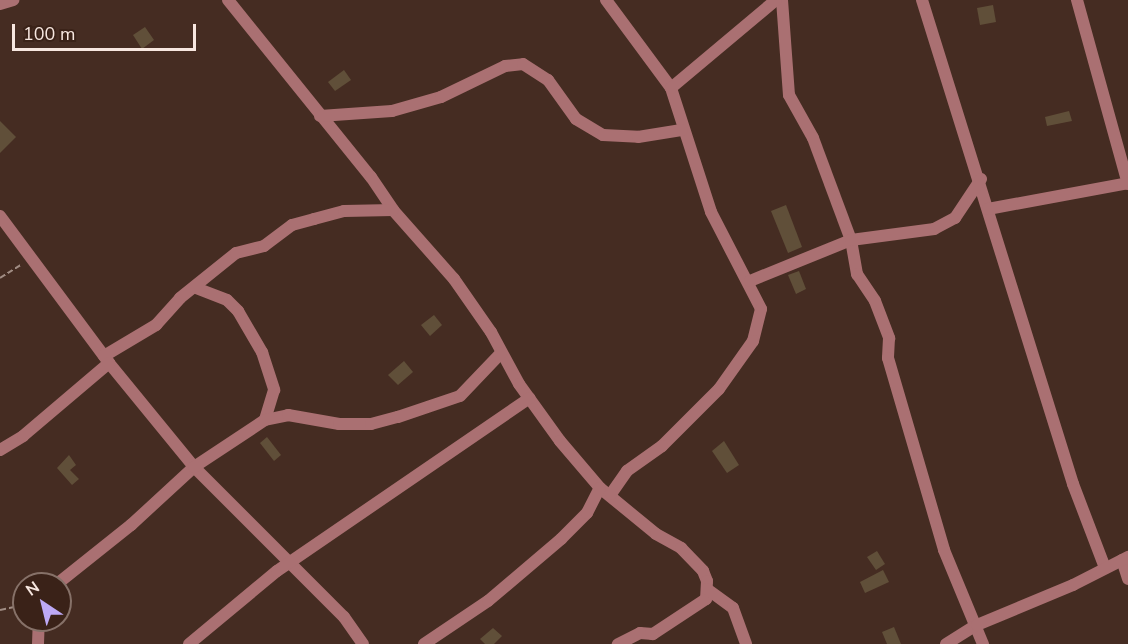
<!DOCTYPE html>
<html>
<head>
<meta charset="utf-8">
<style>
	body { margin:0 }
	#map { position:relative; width:1128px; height:644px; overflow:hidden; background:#452c22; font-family:"Nunito Sans",sans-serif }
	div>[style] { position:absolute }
	.building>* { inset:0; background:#604f39 }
	.path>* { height:2px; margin-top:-1px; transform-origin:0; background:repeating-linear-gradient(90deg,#a08c83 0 6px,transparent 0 9px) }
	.minor>* { height:12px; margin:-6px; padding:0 6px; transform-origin:6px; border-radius:6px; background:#aa7072 }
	span { translate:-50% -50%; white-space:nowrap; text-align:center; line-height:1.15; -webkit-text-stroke:5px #3a2218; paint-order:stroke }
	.north { position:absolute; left:12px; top:572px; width:60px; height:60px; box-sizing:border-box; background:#3a2218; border:2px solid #867168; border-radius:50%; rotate:325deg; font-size:16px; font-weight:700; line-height:24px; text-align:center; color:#f7e7e0 }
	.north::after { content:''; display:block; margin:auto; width:21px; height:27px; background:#bda9f5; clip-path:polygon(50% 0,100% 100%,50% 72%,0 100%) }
	.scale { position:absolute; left:12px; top:24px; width:184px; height:27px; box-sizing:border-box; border:3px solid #f7e7e0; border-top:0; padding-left:8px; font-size:18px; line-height:21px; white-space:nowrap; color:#f7e7e0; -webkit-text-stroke:4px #3a2218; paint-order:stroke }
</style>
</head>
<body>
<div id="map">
	<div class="building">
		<div style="clip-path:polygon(993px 5px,996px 22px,980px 25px,977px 8px)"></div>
		<div style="clip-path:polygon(145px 27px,154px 40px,142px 49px,133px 35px)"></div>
		<div style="clip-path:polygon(344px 70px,351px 80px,335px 91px,328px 82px)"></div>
		<div style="clip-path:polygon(1069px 111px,1072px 121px,1047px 126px,1045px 117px)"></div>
		<div style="clip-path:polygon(0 121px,16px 137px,0 153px)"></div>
		<div style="clip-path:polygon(786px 205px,802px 247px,788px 253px,771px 211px)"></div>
		<div style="clip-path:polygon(799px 271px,806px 289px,796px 294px,788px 275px)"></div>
		<div style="clip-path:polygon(434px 315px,442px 325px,430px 336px,421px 325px)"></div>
		<div style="clip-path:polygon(404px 361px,413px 372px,398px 385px,388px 375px)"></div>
		<div style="clip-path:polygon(267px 437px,281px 455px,274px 461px,260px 443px)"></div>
		<div style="clip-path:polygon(724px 441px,739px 465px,727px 473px,712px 451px)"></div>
		<div style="clip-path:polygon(69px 455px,76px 465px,70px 470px,79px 479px,72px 485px,57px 468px)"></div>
		<div style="clip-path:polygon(877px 551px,885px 564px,876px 570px,867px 557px)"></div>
		<div style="clip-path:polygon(883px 570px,889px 582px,865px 593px,860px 582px)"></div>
		<div style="clip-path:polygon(894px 627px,901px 644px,887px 644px,882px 632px)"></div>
		<div style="clip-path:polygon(493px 628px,502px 636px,494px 644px,485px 644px,480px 639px)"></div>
	</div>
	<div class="path">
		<div style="left:0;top:278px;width:26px;rotate:-32deg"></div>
		<div style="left:0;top:610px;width:25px;rotate:-12deg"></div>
	</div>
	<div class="minor">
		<div style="left:228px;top:0;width:228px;rotate:51.1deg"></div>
		<div style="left:371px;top:177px;width:40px;rotate:56deg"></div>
		<div style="left:393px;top:210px;width:92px;rotate:48.5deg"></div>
		<div style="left:454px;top:279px;width:65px;rotate:55.1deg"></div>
		<div style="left:491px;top:332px;width:59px;rotate:61.7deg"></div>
		<div style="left:519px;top:384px;width:70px;rotate:54.3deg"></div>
		<div style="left:560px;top:441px;width:62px;rotate:49.6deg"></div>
		<div style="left:600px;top:488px;width:72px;rotate:39.4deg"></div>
		<div style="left:656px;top:534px;width:29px;rotate:29deg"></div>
		<div style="left:681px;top:548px;width:32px;rotate:46deg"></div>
		<div style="left:703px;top:571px;width:11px;rotate:68deg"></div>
		<div style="left:707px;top:581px;width:18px;rotate:93deg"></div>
		<div style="left:706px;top:599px;width:64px;rotate:146.6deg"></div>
		<div style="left:653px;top:634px;width:13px;rotate:-176deg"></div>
		<div style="left:640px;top:633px;width:25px;rotate:153deg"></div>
		<div style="left:606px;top:0;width:109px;rotate:53.5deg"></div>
		<div style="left:671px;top:88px;width:130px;rotate:72.1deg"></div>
		<div style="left:711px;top:212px;width:109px;rotate:62.7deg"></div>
		<div style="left:761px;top:309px;width:33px;rotate:104deg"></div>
		<div style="left:753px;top:341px;width:59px;rotate:125.3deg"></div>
		<div style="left:719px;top:389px;width:81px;rotate:135deg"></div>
		<div style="left:662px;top:446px;width:43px;rotate:144.5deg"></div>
		<div style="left:627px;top:471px;width:28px;rotate:125deg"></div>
		<div style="left:782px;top:0;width:95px;rotate:85.8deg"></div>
		<div style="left:789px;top:95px;width:49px;rotate:60.8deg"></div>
		<div style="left:813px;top:138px;width:109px;rotate:69.6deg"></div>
		<div style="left:851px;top:240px;width:35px;rotate:80deg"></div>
		<div style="left:857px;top:274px;width:32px;rotate:56deg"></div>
		<div style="left:875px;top:301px;width:40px;rotate:69deg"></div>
		<div style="left:889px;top:338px;width:20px;rotate:93deg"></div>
		<div style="left:888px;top:358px;width:200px;rotate:73.7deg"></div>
		<div style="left:944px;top:550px;width:102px;rotate:67.5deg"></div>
		<div style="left:922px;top:0;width:507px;rotate:72.67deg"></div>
		<div style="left:1073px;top:484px;width:90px;rotate:69.1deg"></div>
		<div style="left:1077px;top:0;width:191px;rotate:74.5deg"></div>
		<div style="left:0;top:4px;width:14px;rotate:-17deg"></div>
		<div style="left:671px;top:88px;width:137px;rotate:-40deg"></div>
		<div style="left:320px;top:116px;width:72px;rotate:-4deg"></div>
		<div style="left:392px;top:111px;width:51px;rotate:-15.9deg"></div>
		<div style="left:441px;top:97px;width:71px;rotate:-25.8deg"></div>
		<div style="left:505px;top:66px;width:18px;rotate:-6deg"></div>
		<div style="left:523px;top:64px;width:30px;rotate:33deg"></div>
		<div style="left:548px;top:80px;width:48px;rotate:54.3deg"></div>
		<div style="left:576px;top:119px;width:31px;rotate:31deg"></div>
		<div style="left:603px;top:135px;width:35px;rotate:3deg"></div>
		<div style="left:638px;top:137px;width:44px;rotate:-9.2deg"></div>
		<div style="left:988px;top:209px;width:142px;rotate:-10.5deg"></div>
		<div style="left:0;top:216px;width:183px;rotate:53.4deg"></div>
		<div style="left:109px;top:363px;width:134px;rotate:50.7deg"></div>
		<div style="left:194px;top:467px;width:212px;rotate:45deg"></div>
		<div style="left:344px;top:617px;width:33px;rotate:55deg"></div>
		<div style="left:750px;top:281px;width:109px;rotate:-22.1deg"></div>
		<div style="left:851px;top:240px;width:84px;rotate:-7.5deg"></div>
		<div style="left:934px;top:229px;width:24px;rotate:-28deg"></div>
		<div style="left:955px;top:218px;width:47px;rotate:-56.3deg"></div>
		<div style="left:196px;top:288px;width:33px;rotate:21deg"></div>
		<div style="left:227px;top:300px;width:16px;rotate:45deg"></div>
		<div style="left:238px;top:311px;width:48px;rotate:59.7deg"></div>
		<div style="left:262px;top:352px;width:40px;rotate:72deg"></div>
		<div style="left:274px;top:390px;width:31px;rotate:107deg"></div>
		<div style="left:104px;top:356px;width:61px;rotate:-30.8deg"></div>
		<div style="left:156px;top:325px;width:36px;rotate:-48deg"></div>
		<div style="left:180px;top:298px;width:72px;rotate:-38.8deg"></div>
		<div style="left:236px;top:253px;width:29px;rotate:-14deg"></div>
		<div style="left:264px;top:246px;width:35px;rotate:-37deg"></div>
		<div style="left:292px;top:225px;width:23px;rotate:-15deg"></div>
		<div style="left:314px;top:219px;width:31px;rotate:-15deg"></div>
		<div style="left:344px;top:211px;width:49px;rotate:-1.2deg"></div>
		<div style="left:0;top:450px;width:27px;rotate:-31deg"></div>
		<div style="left:23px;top:436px;width:113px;rotate:-40.3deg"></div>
		<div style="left:1122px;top:560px;width:20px;rotate:72deg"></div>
		<div style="left:57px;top:584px;width:95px;rotate:-38.6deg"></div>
		<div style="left:131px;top:525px;width:86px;rotate:-42.6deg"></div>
		<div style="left:194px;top:467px;width:85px;rotate:-33.5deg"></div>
		<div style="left:265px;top:420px;width:24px;rotate:-12deg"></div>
		<div style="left:288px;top:415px;width:52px;rotate:10deg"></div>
		<div style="left:339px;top:424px;width:32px"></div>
		<div style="left:371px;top:424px;width:28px;rotate:-15deg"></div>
		<div style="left:398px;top:417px;width:65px;rotate:-18.7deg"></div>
		<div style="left:460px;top:396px;width:59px;rotate:-46.4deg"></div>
		<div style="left:707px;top:589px;width:32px;rotate:36deg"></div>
		<div style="left:733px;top:608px;width:38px;rotate:70deg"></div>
		<div style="left:38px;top:644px;width:24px;rotate:-88deg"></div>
		<div style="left:189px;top:644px;width:114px;rotate:-39.7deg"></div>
		<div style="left:277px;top:571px;width:306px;rotate:-34.4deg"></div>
		<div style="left:424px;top:644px;width:77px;rotate:-33.9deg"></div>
		<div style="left:488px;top:601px;width:96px;rotate:-40.3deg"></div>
		<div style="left:561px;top:539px;width:37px;rotate:-45deg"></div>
		<div style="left:587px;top:513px;width:28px;rotate:-63deg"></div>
		<div style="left:946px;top:644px;width:36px;rotate:-32deg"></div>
		<div style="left:977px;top:625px;width:104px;rotate:-22.6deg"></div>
		<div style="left:1073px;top:585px;width:62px;rotate:-27deg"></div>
	</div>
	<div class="north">N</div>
	<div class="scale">100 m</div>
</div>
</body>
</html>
